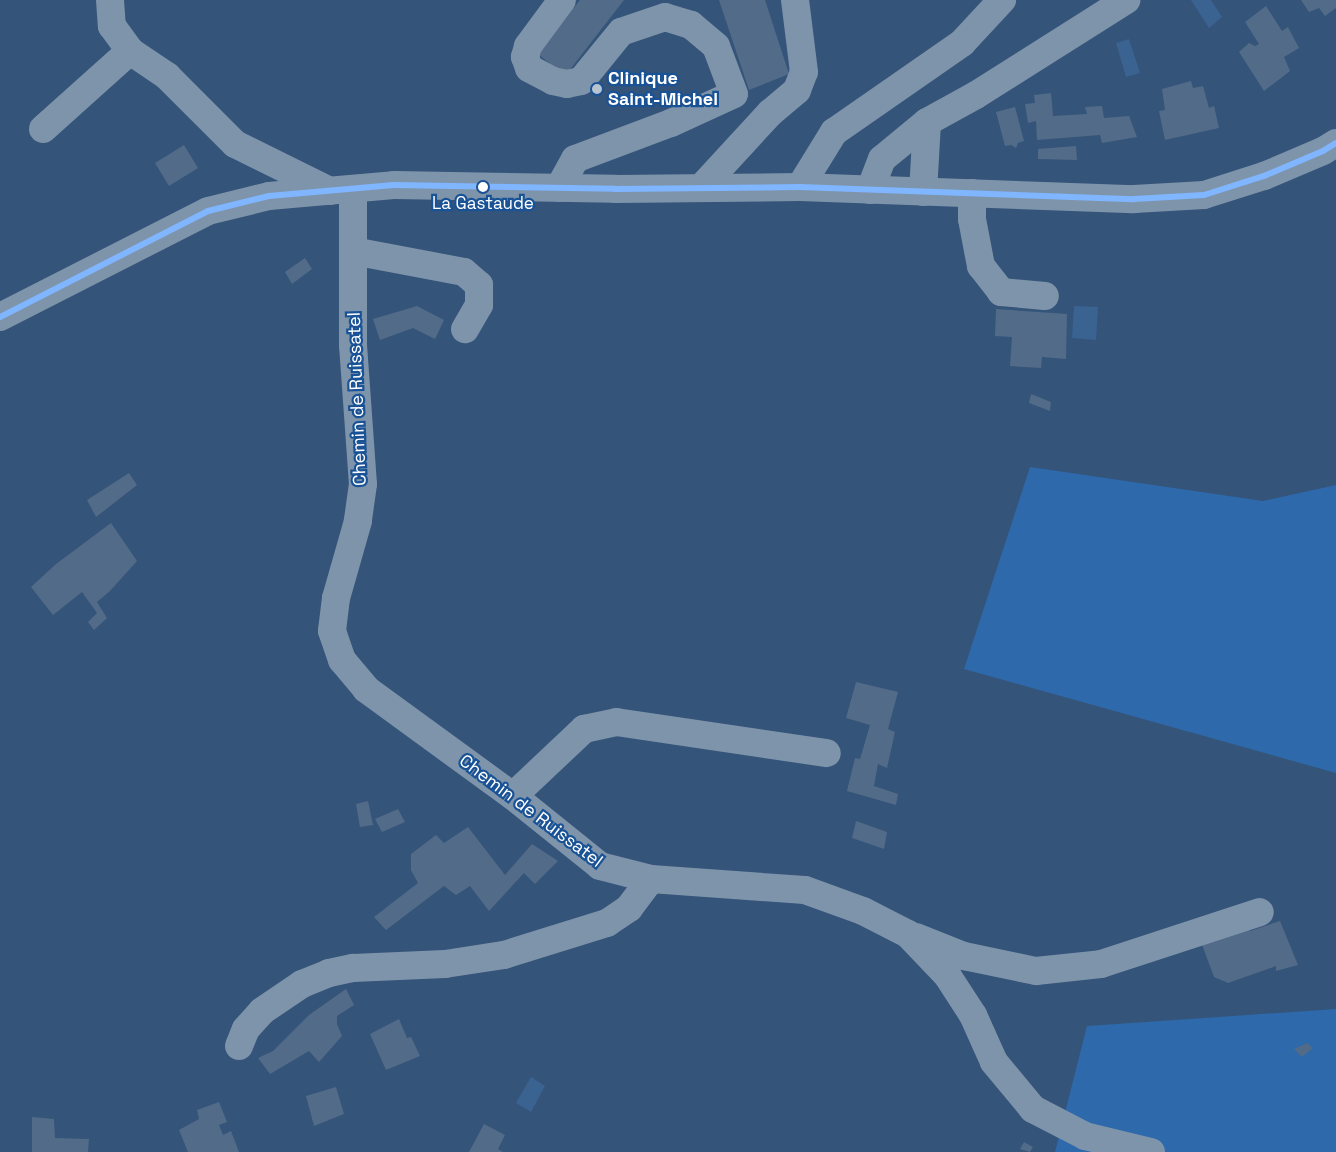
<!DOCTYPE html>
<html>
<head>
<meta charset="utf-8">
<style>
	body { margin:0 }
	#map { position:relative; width:1336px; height:1152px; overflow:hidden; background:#355479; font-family:"Space Grotesk",sans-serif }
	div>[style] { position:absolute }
	.green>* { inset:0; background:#2e69ab }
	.water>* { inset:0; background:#3a6392 }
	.building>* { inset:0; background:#526b88 }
	.minor>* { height:28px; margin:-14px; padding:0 14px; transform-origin:14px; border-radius:14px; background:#7e94ab }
	.bus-1>* { height:6px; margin:-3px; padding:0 3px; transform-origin:3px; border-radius:3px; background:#80b5ff }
	.dots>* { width:14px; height:14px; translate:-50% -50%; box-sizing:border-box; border:2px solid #195295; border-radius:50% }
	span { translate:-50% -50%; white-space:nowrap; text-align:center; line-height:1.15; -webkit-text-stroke:4.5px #195295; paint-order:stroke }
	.bus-label { font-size:17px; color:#fff }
	.poi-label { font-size:18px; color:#fff; font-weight:700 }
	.left { translate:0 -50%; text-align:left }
	.street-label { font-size:18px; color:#fff }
</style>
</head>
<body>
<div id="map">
	<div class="green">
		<div style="clip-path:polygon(1030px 467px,1263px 501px,1336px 485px,1336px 773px,964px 669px)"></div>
		<div style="clip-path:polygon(1336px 1009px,1336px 1152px,1055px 1152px,1087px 1026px)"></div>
	</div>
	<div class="water">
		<div style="clip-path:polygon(1191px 0,1211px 0,1222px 17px,1209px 28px)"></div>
		<div style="clip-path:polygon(1129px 39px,1140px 73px,1126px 77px,1116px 43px)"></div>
		<div style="clip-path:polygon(1074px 306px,1098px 307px,1096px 340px,1072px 338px)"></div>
		<div style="clip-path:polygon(531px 1077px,545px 1086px,531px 1112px,516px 1103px)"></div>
	</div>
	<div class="building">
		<div style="clip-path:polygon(580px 0,624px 0,565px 76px,538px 54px)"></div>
		<div style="clip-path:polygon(719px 0,765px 0,789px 74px,749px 90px)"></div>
		<div style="clip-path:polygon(1301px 0,1336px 0,1336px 8px,1325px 16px,1319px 8px,1309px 12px)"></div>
		<div style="clip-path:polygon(1266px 6px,1282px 31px,1288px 27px,1299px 48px,1284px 57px,1290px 71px,1264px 91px,1239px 52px,1249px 43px,1255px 46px,1259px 44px,1245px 22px)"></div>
		<div style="clip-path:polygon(1191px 81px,1193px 88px,1203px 86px,1209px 108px,1214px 106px,1219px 128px,1165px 140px,1159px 111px,1165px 110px,1162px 89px)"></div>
		<div style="clip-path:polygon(1051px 93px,1053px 116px,1087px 114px,1085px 107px,1102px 106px,1104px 118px,1129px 116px,1137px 137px,1102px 143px,1100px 135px,1037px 140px,1036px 121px,1028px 123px,1025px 104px,1035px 103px,1034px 95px)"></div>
		<div style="clip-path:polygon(1015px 107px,1024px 141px,1018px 143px,1016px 148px,1011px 145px,1005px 146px,996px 112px)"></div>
		<div style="clip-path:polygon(184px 145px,198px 168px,169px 186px,155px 163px)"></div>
		<div style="clip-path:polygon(1076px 146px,1077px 160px,1038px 159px,1038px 149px)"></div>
		<div style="clip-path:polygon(305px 258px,312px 269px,292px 284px,285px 272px)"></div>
		<div style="clip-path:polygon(417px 306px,444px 320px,435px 339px,413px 328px,380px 340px,373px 319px)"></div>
		<div style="clip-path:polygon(996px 309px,1067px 314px,1066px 359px,1042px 357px,1041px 368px,1010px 366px,1012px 337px,995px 336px)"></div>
		<div style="clip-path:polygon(1031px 394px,1051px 402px,1050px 411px,1029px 403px)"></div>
		<div style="clip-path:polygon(129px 473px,137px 485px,96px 517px,87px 500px)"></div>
		<div style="clip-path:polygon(111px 523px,137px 561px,110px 591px,97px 602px,107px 618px,94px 630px,88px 622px,97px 613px,82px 592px,53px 615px,31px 587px,56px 564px)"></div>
		<div style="clip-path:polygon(856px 682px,898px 692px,888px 729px,895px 732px,887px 768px,878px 764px,874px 786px,898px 794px,896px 805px,847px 791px,855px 758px,860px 759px,870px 725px,846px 718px)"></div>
		<div style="clip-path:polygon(368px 801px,373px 825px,360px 827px,356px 804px)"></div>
		<div style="clip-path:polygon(398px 809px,405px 822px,382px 832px,375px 819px)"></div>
		<div style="clip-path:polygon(856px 821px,887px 832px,884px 849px,852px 838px)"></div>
		<div style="clip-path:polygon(468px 827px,505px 875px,532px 844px,558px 861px,535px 884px,524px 873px,489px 911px,470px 886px,456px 895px,444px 886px,386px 930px,374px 917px,418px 883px,411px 870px,411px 854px,436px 835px,444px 843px)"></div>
		<div style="clip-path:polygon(1280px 921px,1298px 965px,1276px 971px,1276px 966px,1228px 983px,1214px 977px,1201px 942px,1247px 926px,1250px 931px)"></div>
		<div style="clip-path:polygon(346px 989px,354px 1005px,337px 1016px,337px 1024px,342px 1036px,319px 1062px,309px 1051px,270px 1074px,258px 1058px,273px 1051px,309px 1015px)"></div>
		<div style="clip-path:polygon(399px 1019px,407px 1038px,411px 1037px,420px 1056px,386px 1070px,370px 1034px)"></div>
		<div style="clip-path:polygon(1307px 1043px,1313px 1048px,1302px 1057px,1294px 1049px)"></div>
		<div style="clip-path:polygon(336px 1087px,344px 1114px,314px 1126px,306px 1096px)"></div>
		<div style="clip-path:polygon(219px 1102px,227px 1122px,219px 1125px,223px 1135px,231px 1131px,239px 1152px,188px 1152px,179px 1130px,199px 1119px,197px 1110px)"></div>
		<div style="clip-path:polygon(32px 1117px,54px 1119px,55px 1138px,89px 1139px,88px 1152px,32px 1152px)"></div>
		<div style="clip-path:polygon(484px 1124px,505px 1135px,498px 1149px,503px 1152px,469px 1152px)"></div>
		<div style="clip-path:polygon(1024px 1142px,1033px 1147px,1030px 1152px,1020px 1149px)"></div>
	</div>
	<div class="minor">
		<div style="left:110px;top:0;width:26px;rotate:86deg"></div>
		<div style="left:112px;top:26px;width:31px;rotate:54deg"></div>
		<div style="left:130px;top:51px;width:45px;rotate:34deg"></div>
		<div style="left:167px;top:76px;width:96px;rotate:45deg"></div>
		<div style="left:235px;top:144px;width:106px;rotate:26.3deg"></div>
		<div style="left:43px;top:129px;width:117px;rotate:-41.9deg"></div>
		<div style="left:800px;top:187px;width:65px;rotate:-58.3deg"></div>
		<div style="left:834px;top:132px;width:156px;rotate:-34.8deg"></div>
		<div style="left:962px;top:43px;width:59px;rotate:-47.1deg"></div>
		<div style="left:559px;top:188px;width:33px;rotate:-61deg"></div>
		<div style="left:575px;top:159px;width:103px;rotate:-20.6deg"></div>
		<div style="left:671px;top:123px;width:69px;rotate:-24.7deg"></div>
		<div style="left:734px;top:94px;width:51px;rotate:-110.6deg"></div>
		<div style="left:716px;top:46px;width:33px;rotate:-140deg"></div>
		<div style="left:691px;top:25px;width:27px;rotate:-163deg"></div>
		<div style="left:665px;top:17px;width:46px;rotate:161.2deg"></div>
		<div style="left:621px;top:32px;width:63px;rotate:129.2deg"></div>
		<div style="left:581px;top:81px;width:14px;rotate:168deg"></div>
		<div style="left:567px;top:84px;width:14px;rotate:-168deg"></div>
		<div style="left:553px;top:81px;width:27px;rotate:-152deg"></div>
		<div style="left:529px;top:68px;width:12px;rotate:-110deg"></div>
		<div style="left:525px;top:57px;width:11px;rotate:-75deg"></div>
		<div style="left:528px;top:46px;width:57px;rotate:-53.5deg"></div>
		<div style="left:701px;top:188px;width:102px;rotate:-47.4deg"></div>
		<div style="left:770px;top:113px;width:35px;rotate:-40deg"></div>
		<div style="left:797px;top:90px;width:19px;rotate:-69deg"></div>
		<div style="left:804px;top:72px;width:73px;rotate:-97.1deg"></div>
		<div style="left:353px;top:189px;width:156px;rotate:90deg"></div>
		<div style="left:353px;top:345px;width:139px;rotate:85.9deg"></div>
		<div style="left:363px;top:484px;width:37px;rotate:98deg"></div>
		<div style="left:358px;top:521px;width:80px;rotate:105.9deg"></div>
		<div style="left:336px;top:598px;width:33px;rotate:97deg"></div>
		<div style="left:332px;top:631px;width:31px;rotate:71deg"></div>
		<div style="left:342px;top:660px;width:38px;rotate:50deg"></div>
		<div style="left:366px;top:689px;width:182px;rotate:36.1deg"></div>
		<div style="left:513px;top:796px;width:112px;rotate:38.8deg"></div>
		<div style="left:600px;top:866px;width:53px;rotate:14.3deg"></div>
		<div style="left:651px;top:879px;width:154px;rotate:4.1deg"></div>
		<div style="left:805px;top:890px;width:62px;rotate:19.9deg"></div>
		<div style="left:863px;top:911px;width:51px;rotate:27.1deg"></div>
		<div style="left:908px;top:934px;width:57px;rotate:46.4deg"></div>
		<div style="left:947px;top:975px;width:48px;rotate:57deg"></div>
		<div style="left:973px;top:1015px;width:51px;rotate:65.9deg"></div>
		<div style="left:994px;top:1062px;width:61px;rotate:50.3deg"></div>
		<div style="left:1033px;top:1109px;width:59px;rotate:27.4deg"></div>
		<div style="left:1085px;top:1136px;width:68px;rotate:13.6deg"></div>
		<div style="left:870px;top:190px;width:33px;rotate:-69deg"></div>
		<div style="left:882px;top:159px;width:58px;rotate:-39.4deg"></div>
		<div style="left:927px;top:122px;width:56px;rotate:-28.9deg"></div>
		<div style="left:976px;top:95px;width:178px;rotate:-32.3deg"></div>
		<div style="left:923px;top:192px;width:70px;rotate:-86.7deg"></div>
		<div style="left:972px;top:193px;width:26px;rotate:90deg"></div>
		<div style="left:972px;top:219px;width:48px;rotate:79.2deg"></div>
		<div style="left:981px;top:266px;width:33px;rotate:52deg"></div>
		<div style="left:1001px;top:292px;width:44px;rotate:5.2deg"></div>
		<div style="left:353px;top:251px;width:113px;rotate:10.7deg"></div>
		<div style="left:464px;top:272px;width:20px;rotate:41deg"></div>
		<div style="left:479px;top:285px;width:20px;rotate:90deg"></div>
		<div style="left:479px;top:305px;width:28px;rotate:120deg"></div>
		<div style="left:0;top:317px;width:233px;rotate:-27deg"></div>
		<div style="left:208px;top:211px;width:63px;rotate:-13.8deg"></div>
		<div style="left:269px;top:196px;width:125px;rotate:-5deg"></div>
		<div style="left:394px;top:185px;width:221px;rotate:1deg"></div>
		<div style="left:615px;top:189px;width:185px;rotate:-0.6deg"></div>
		<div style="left:800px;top:187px;width:334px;rotate:2.1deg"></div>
		<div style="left:1134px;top:199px;width:70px;rotate:-3.3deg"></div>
		<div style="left:1204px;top:195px;width:63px;rotate:-17.6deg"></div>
		<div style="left:1264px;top:176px;width:64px;rotate:-23deg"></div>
		<div style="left:1323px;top:151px;width:15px;rotate:-32deg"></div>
		<div style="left:513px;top:796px;width:98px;rotate:-43.3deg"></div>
		<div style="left:584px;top:729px;width:33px;rotate:-12deg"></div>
		<div style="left:616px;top:722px;width:213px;rotate:8.4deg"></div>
		<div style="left:916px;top:937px;width:52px;rotate:21.6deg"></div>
		<div style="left:964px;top:956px;width:74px;rotate:11.8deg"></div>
		<div style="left:1036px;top:971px;width:65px;rotate:-6.1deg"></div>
		<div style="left:1101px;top:964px;width:167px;rotate:-18.1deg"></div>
		<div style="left:239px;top:1046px;width:18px;rotate:-68deg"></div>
		<div style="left:246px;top:1029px;width:24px;rotate:-48deg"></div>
		<div style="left:262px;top:1011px;width:48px;rotate:-34deg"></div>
		<div style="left:302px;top:984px;width:29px;rotate:-22deg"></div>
		<div style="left:329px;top:973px;width:25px;rotate:-12deg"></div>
		<div style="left:353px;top:968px;width:92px;rotate:-2.5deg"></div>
		<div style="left:445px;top:964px;width:60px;rotate:-8.7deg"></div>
		<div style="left:504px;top:955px;width:108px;rotate:-17.3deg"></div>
		<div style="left:607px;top:923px;width:27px;rotate:-34deg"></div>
		<div style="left:629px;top:908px;width:36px;rotate:-53deg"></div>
	</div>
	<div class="bus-1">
		<div style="left:0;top:317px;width:233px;rotate:-27deg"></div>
		<div style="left:208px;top:211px;width:63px;rotate:-13.8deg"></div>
		<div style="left:269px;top:196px;width:125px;rotate:-5deg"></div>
		<div style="left:394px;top:185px;width:221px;rotate:1deg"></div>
		<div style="left:615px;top:189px;width:185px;rotate:-0.6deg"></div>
		<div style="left:800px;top:187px;width:334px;rotate:2.1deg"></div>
		<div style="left:1134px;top:199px;width:70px;rotate:-3.3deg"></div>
		<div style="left:1204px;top:195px;width:63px;rotate:-17.6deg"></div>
		<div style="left:1264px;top:176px;width:64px;rotate:-23deg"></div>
		<div style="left:1323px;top:151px;width:15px;rotate:-32deg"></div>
	</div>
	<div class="dots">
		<div style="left:597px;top:89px;background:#b8c3d0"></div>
		<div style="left:483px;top:187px;background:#fff"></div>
	</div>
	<div class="bus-label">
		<span style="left:483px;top:204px">La Gastaude</span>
	</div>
	<div class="poi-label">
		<span class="left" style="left:608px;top:89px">Clinique<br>Saint-Michel</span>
	</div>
	<div class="street-label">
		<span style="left:357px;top:399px;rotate:-92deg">Chemin de Ruissatel</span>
		<span style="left:531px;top:811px;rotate:37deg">Chemin de Ruissatel</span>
	</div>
</div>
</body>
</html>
